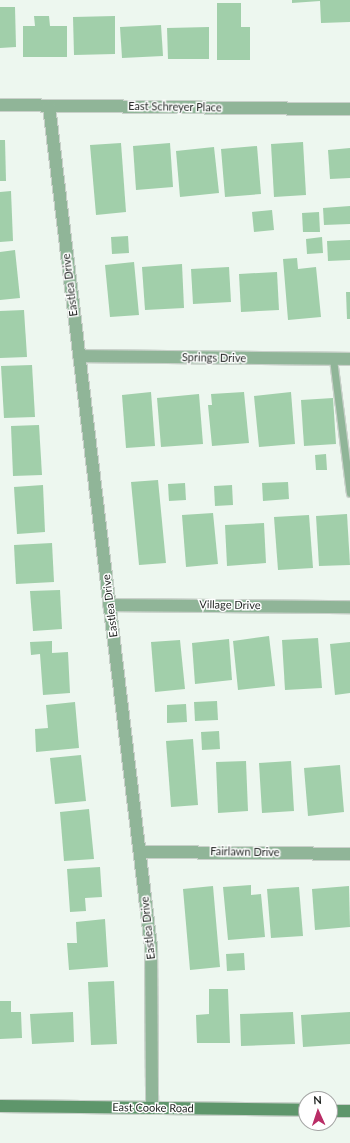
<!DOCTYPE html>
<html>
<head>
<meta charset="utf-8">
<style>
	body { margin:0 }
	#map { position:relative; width:350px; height:1143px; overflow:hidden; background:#edf7ef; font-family:Lato,sans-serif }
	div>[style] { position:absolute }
	.building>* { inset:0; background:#a1cfaa }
	.roads { filter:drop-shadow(1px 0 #c8d0c9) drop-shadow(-1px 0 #c8d0c9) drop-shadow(0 1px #c8d0c9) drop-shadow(0 -1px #c8d0c9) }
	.lane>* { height:7px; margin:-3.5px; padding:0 3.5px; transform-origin:3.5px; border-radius:3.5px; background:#90b598 }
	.street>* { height:12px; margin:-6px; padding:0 6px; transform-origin:6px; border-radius:6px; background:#90b598 }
	.secondary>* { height:12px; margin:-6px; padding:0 6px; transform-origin:6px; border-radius:6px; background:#5e966b }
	span { translate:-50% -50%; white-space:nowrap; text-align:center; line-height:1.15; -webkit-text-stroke:3px #fff; paint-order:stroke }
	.street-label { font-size:11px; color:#1d211e }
	.north { position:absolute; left:298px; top:1091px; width:40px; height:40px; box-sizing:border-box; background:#fff; border:1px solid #a5a6a5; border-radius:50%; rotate:357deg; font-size:11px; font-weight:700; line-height:16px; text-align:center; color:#1d211e }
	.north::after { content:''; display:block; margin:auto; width:14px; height:18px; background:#b92d66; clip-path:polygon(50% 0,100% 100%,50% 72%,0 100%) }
</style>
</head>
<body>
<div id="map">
	<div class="building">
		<div style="clip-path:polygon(292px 0,350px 0,350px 22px,321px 23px,320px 1px,292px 3px)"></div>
		<div style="clip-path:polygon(217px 3px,241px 3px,241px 27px,250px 27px,250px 60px,217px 60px)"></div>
		<div style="clip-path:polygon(0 7px,15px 7px,16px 47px,0 48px)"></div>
		<div style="clip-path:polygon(34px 16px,49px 16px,50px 26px,67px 26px,67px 57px,23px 57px,23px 26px,35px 26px)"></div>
		<div style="clip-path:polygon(115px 16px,115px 54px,74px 55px,73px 17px)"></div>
		<div style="clip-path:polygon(161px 25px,163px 56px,122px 58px,120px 27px)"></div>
		<div style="clip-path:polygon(209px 27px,209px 59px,168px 59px,167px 28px)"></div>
		<div style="clip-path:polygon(0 140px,5px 140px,6px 181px,0 181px)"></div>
		<div style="clip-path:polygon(303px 142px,306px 195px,274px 197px,271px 144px)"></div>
		<div style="clip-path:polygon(121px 143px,126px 212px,96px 215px,90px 145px)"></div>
		<div style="clip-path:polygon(170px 143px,173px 187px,136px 190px,133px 146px)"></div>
		<div style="clip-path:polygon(257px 146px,261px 194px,225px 197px,221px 149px)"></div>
		<div style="clip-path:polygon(214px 147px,219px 193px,180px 197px,176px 151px)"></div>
		<div style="clip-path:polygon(350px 148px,350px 178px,330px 179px,328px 150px)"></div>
		<div style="clip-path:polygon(11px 191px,13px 241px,0 242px,0 192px)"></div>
		<div style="clip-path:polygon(350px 206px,350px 224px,324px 225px,323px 208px)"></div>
		<div style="clip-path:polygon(272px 210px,274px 230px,254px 232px,252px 212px)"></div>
		<div style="clip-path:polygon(319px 212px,320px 232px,303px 232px,302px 213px)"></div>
		<div style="clip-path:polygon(128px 236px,129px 253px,112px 254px,111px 237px)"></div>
		<div style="clip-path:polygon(322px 237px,323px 253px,307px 254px,306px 239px)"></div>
		<div style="clip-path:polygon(350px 240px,350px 260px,328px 261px,327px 241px)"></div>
		<div style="clip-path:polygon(15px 250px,20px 298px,0 300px,0 252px)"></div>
		<div style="clip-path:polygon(297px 258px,298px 269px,316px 267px,321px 317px,288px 320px,283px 259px)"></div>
		<div style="clip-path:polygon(134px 262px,139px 315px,110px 317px,105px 265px)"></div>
		<div style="clip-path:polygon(182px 264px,184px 308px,145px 310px,142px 267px)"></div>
		<div style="clip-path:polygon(229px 267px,231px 302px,193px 304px,191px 269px)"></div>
		<div style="clip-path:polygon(277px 272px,279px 310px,241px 312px,239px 274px)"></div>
		<div style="clip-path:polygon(346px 292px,350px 292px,350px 319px,347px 319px)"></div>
		<div style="clip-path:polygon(24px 310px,27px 357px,0 358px,0 311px)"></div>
		<div style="clip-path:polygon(32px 365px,35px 417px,4px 418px,1px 366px)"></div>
		<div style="clip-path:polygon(151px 392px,155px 446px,126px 448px,122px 395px)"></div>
		<div style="clip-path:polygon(244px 392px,249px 443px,212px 446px,208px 405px,212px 405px,211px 394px)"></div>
		<div style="clip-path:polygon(291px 392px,295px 444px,259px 447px,254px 396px)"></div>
		<div style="clip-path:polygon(199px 394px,203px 444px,161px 447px,157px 398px)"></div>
		<div style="clip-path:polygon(333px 398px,336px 444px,304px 446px,301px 400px)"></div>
		<div style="clip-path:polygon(39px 425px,42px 475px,13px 476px,11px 426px)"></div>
		<div style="clip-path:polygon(326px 454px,327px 470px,316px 470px,315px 455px)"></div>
		<div style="clip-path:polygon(158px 480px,166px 563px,139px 565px,131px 482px)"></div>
		<div style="clip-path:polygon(288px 482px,289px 499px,263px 501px,262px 483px)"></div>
		<div style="clip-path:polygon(185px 483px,186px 500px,169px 501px,168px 484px)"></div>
		<div style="clip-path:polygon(43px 485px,45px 532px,17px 534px,14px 487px)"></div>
		<div style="clip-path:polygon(232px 485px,233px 505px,215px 506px,214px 486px)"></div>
		<div style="clip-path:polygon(213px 513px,218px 564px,186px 567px,182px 515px)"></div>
		<div style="clip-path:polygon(347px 514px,350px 565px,319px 566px,316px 516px)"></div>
		<div style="clip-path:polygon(309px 515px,313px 568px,278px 570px,274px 517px)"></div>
		<div style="clip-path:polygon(264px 523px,266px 563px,227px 566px,225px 525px)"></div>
		<div style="clip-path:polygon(52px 543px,54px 582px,16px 584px,14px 545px)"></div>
		<div style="clip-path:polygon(60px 590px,62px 629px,33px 631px,30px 591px)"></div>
		<div style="clip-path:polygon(269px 636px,275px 686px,238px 690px,233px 641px)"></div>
		<div style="clip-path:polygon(318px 638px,322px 688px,285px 690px,282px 640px)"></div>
		<div style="clip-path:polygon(229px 639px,232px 680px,195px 684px,192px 643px)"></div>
		<div style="clip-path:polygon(180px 640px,185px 689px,155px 692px,151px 642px)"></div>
		<div style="clip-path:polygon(52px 641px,52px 653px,68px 652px,70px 693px,43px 695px,40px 654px,31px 655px,30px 642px)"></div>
		<div style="clip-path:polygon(350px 642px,350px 693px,335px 695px,330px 644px)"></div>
		<div style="clip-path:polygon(217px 701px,218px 720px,195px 721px,194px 702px)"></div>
		<div style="clip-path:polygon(75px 702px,79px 748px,36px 752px,35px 729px,48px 728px,46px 705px)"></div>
		<div style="clip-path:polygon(186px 704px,187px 722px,167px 723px,167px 705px)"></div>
		<div style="clip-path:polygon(219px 731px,220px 749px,202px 750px,201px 732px)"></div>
		<div style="clip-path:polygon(193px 739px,198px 805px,171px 807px,166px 741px)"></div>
		<div style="clip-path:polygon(81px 755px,86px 801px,55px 804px,50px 758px)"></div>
		<div style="clip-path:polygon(246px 761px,248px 811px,218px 813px,216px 762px)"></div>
		<div style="clip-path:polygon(291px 761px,294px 811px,262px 813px,259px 763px)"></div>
		<div style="clip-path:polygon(340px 765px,344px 812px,308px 816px,304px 768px)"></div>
		<div style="clip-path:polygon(89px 809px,94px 859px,64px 861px,60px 812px)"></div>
		<div style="clip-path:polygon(100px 867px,102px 897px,85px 898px,86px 911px,70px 912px,67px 869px)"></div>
		<div style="clip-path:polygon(251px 885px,251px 895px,261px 894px,265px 937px,228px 940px,223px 887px)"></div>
		<div style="clip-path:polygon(213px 886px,220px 967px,190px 970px,183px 889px)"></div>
		<div style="clip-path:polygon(349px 886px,350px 927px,315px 930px,312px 889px)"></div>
		<div style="clip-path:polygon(299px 887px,303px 936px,271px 938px,267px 889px)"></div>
		<div style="clip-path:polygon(105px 919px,108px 967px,69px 970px,67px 943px,77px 943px,76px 922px)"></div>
		<div style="clip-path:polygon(244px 953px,245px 970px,227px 971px,226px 954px)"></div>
		<div style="clip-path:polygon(114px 981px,117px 1044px,91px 1045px,88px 982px)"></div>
		<div style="clip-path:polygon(209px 989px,228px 989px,230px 1043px,197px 1043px,196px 1015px,209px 1014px)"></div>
		<div style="clip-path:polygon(0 1001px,11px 1001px,11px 1012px,21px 1012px,22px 1038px,0 1039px)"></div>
		<div style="clip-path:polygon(73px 1012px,74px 1042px,32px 1044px,30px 1014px)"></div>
		<div style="clip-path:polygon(293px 1012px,295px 1044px,241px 1046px,240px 1014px)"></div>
		<div style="clip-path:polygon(350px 1012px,350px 1044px,303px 1047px,301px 1015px)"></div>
	</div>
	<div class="roads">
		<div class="lane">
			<div style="left:333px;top:359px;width:135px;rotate:82.8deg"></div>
		</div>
		<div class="street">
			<div style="left:0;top:105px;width:350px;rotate:0.7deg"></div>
			<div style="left:49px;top:106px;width:846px;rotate:83.08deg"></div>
			<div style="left:151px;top:946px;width:162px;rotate:89.6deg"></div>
			<div style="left:79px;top:356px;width:271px;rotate:0.6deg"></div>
			<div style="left:109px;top:605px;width:241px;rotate:0.5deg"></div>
			<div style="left:140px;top:852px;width:210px;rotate:0.5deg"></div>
		</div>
		<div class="secondary">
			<div style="left:0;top:1106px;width:306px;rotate:0.7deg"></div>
			<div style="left:330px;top:1111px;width:20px"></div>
		</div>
	</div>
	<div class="street-label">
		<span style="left:175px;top:107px;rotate:1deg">East Schreyer Place</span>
		<span style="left:70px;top:285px;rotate:-97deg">Eastlea Drive</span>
		<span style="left:214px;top:358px;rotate:1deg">Springs Drive</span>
		<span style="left:230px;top:605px;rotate:1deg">Village Drive</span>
		<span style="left:110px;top:606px;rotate:-97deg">Eastlea Drive</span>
		<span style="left:245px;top:852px;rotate:1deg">Fairlawn Drive</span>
		<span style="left:148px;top:928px;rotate:-96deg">Eastlea Drive</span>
		<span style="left:153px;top:1108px;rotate:1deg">East Cooke Road</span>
	</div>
	<div class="north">N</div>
</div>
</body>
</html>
